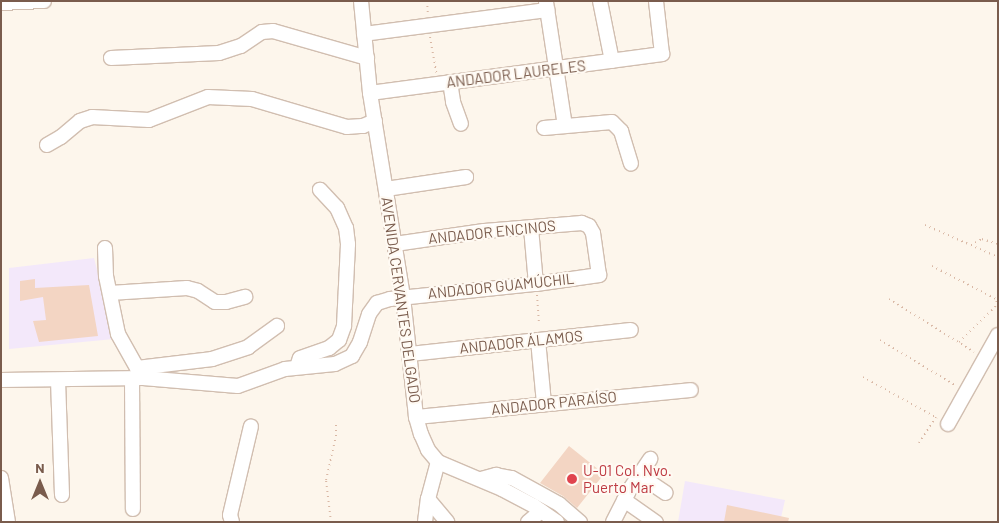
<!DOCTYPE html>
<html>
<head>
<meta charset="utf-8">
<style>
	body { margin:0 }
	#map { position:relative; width:999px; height:523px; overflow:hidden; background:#fdf6ec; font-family:Barlow,sans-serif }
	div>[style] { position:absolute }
	.education>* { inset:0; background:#f3e8fa }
	.building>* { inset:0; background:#f3d5c3 }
	.path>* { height:2px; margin-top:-1px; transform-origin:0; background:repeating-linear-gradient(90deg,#d9b8a5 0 1px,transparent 0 5px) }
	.roads { filter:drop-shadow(1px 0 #d1beb0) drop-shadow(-1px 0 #d1beb0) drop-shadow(0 1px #d1beb0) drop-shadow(0 -1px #d1beb0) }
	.minor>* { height:14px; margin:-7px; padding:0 7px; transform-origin:7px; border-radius:7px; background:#fff }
	.dots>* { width:14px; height:14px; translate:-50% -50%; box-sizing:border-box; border:2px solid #fffaf3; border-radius:50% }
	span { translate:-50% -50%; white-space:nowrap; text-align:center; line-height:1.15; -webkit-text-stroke:4.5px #fffaf3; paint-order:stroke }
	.street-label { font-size:15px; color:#7a5c4d }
	.health-label { font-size:15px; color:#be3a42 }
	.left { translate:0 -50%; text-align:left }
	.frame { position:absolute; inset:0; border:2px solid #7a5c4d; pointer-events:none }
	.north { position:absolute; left:15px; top:458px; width:50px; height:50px; -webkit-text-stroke:4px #fffaf3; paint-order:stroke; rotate:0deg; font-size:14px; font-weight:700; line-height:20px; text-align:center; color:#7a5c4d }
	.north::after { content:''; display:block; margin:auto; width:18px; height:22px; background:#7a5c4d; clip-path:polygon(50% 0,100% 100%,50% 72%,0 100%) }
</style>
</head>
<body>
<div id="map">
	<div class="education">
		<div style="clip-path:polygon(94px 258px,114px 339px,9px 349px,9px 268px)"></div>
		<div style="clip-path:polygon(685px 481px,785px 500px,780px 522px,678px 522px)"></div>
	</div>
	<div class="building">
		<div style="clip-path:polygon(35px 279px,35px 288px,89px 285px,98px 336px,39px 342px,33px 321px,46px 320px,43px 297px,20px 301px,20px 281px)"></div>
		<div style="clip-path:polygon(569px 446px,604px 474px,577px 508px,563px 496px,540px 483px)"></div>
		<div style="clip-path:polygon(727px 505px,789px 518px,788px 522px,724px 522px)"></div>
	</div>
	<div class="path">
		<div style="left:427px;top:1px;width:14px;rotate:86deg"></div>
		<div style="left:430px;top:37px;width:36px;rotate:80deg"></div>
		<div style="left:925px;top:225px;width:80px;rotate:23.7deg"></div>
		<div style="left:971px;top:245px;width:13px;rotate:-29deg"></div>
		<div style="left:982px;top:239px;width:17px;rotate:17deg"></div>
		<div style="left:932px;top:266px;width:74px;rotate:27.3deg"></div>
		<div style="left:537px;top:295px;width:28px;rotate:86deg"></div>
		<div style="left:889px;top:299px;width:100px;rotate:31.9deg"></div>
		<div style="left:880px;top:340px;width:87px;rotate:31deg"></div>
		<div style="left:959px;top:342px;width:50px;rotate:-44.2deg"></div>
		<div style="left:995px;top:307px;width:7px;rotate:-74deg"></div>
		<div style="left:863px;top:377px;width:85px;rotate:29deg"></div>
		<div style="left:919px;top:443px;width:31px;rotate:-57deg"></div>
		<div style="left:331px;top:522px;width:42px;rotate:-96.8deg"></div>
		<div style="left:326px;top:480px;width:45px;rotate:-77.2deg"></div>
		<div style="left:336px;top:436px;width:13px;rotate:-90deg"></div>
	</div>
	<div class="roads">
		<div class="minor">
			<div style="left:361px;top:1px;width:92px;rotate:84.4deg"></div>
			<div style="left:370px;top:93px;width:207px;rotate:80.8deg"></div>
			<div style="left:403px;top:297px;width:121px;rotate:83.8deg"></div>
			<div style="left:416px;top:417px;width:18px;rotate:74deg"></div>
			<div style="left:421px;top:434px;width:17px;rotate:66deg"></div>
			<div style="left:428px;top:450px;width:16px;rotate:50deg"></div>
			<div style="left:438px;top:462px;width:69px;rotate:22.9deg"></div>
			<div style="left:502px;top:489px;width:36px;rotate:28deg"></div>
			<div style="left:534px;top:506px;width:28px;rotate:35deg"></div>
			<div style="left:600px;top:1px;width:61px;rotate:78.7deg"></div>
			<div style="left:546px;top:2px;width:125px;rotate:81.3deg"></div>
			<div style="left:1px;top:3px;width:43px;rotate:-2.7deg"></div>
			<div style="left:364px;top:34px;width:185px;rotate:-7.5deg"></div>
			<div style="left:111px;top:58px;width:108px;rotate:-2.7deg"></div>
			<div style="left:219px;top:53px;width:23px;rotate:-18deg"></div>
			<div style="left:241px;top:46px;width:25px;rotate:-34deg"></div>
			<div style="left:262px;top:32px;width:11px;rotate:-5deg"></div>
			<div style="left:273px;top:31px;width:98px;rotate:16deg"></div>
			<div style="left:450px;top:82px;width:20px;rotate:81deg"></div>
			<div style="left:453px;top:102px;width:23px;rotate:70deg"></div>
			<div style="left:370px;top:93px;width:295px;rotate:-7.6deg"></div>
			<div style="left:662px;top:54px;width:53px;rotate:-96.5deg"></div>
			<div style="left:544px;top:128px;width:68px;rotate:-5deg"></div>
			<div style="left:612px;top:122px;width:13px;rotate:45deg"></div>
			<div style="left:621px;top:131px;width:34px;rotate:73deg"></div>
			<div style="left:47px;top:145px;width:16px;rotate:-30deg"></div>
			<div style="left:61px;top:137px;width:25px;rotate:-40deg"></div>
			<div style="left:80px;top:121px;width:13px;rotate:-18deg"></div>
			<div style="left:92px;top:117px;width:57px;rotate:3deg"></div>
			<div style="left:149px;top:120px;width:63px;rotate:-21.3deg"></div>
			<div style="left:208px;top:97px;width:44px;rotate:2.6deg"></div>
			<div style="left:252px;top:99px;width:99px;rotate:16.4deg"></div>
			<div style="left:347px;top:127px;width:16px;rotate:-4deg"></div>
			<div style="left:363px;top:126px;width:13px;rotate:-23deg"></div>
			<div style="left:386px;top:189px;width:81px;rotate:-8.5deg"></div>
			<div style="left:531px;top:228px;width:56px;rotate:84.9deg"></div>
			<div style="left:105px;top:248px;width:28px;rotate:88deg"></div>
			<div style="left:106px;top:276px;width:59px;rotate:78.3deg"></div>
			<div style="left:118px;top:334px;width:47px;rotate:60.7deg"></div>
			<div style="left:110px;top:293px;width:77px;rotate:-3.7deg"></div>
			<div style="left:187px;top:288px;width:11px;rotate:15deg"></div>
			<div style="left:198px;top:291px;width:20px;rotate:33deg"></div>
			<div style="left:215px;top:302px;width:11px"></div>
			<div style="left:226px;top:302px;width:20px;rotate:-15deg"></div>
			<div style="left:538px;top:340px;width:64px;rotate:84.6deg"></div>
			<div style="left:410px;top:354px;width:222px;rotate:-6.2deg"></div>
			<div style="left:297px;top:367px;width:9px;rotate:-72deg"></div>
			<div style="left:300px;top:358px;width:31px;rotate:-19deg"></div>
			<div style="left:329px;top:348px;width:13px;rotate:-39deg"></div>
			<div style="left:339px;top:340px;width:15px;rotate:-70deg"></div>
			<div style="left:344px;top:326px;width:82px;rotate:-87.2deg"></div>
			<div style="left:348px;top:244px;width:16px;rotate:-97deg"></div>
			<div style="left:346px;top:228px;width:22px;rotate:-114deg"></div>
			<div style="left:337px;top:208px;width:25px;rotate:-133deg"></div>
			<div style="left:137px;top:368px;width:76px;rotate:-6.8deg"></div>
			<div style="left:212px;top:359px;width:38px;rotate:-18deg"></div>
			<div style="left:248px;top:347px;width:36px;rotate:-36deg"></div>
			<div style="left:132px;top:379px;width:130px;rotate:89.6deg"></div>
			<div style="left:1px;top:380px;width:142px;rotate:-0.8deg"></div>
			<div style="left:143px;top:378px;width:95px;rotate:4.8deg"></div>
			<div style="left:238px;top:386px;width:50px;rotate:-19.9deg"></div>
			<div style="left:285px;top:369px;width:50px;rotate:-5.7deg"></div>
			<div style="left:335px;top:364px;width:19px;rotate:-25deg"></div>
			<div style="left:352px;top:356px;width:16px;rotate:-60deg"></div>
			<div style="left:360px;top:342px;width:29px;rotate:-72deg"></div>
			<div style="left:369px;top:314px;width:14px;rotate:-54deg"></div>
			<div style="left:377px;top:303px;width:14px;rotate:-17deg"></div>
			<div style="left:390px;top:299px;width:147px;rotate:-5.9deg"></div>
			<div style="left:536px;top:284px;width:64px;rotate:-8.1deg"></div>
			<div style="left:599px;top:275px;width:42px;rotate:-98.1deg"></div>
			<div style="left:593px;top:233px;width:8px;rotate:-120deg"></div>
			<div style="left:589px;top:226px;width:8px;rotate:-157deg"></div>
			<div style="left:582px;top:223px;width:98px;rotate:175.3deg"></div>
			<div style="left:484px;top:231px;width:90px;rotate:171.7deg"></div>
			<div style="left:58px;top:380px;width:115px;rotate:88deg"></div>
			<div style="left:416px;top:417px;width:276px;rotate:-5.6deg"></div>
			<div style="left:948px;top:424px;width:102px;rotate:-60.7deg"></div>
			<div style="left:639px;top:475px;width:32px;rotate:34deg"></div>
			<div style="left:1px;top:478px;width:45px;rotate:81deg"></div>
			<div style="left:481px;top:479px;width:16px;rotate:-15deg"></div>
			<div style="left:496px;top:475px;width:16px;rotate:11deg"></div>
			<div style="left:512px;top:478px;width:54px;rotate:29deg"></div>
			<div style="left:559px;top:504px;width:28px;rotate:41deg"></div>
			<div style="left:428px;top:499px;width:30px;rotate:50deg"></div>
			<div style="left:624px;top:500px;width:39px;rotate:35deg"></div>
			<div style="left:232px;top:522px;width:7px;rotate:-106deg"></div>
			<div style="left:230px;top:515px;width:91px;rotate:-76.7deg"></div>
			<div style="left:425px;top:522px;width:23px;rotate:-83deg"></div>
			<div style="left:428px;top:499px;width:38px;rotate:-75deg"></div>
			<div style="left:528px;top:522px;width:17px;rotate:-40deg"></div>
			<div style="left:613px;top:522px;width:34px;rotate:-63deg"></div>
			<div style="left:628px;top:492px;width:40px;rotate:-56deg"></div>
		</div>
	</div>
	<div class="dots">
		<div style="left:572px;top:479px;background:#e0444e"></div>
	</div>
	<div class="street-label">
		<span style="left:516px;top:74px;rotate:-7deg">ANDADOR LAURELES</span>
		<span style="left:492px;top:232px;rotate:-6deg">ANDADOR ENCINOS</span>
		<span style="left:501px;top:286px;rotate:-6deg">ANDADOR GUAMÚCHIL</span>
		<span style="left:401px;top:300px;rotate:82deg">AVENIDA CERVANTES DELGADO</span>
		<span style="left:521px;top:342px;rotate:-6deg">ANDADOR ÁLAMOS</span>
		<span style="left:554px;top:403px;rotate:-6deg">ANDADOR PARAÍSO</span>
	</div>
	<div class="health-label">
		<span class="left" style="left:583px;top:479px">U-01 Col. Nvo.<br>Puerto Mar</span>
	</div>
	<div class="frame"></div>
	<div class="north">N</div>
</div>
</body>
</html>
